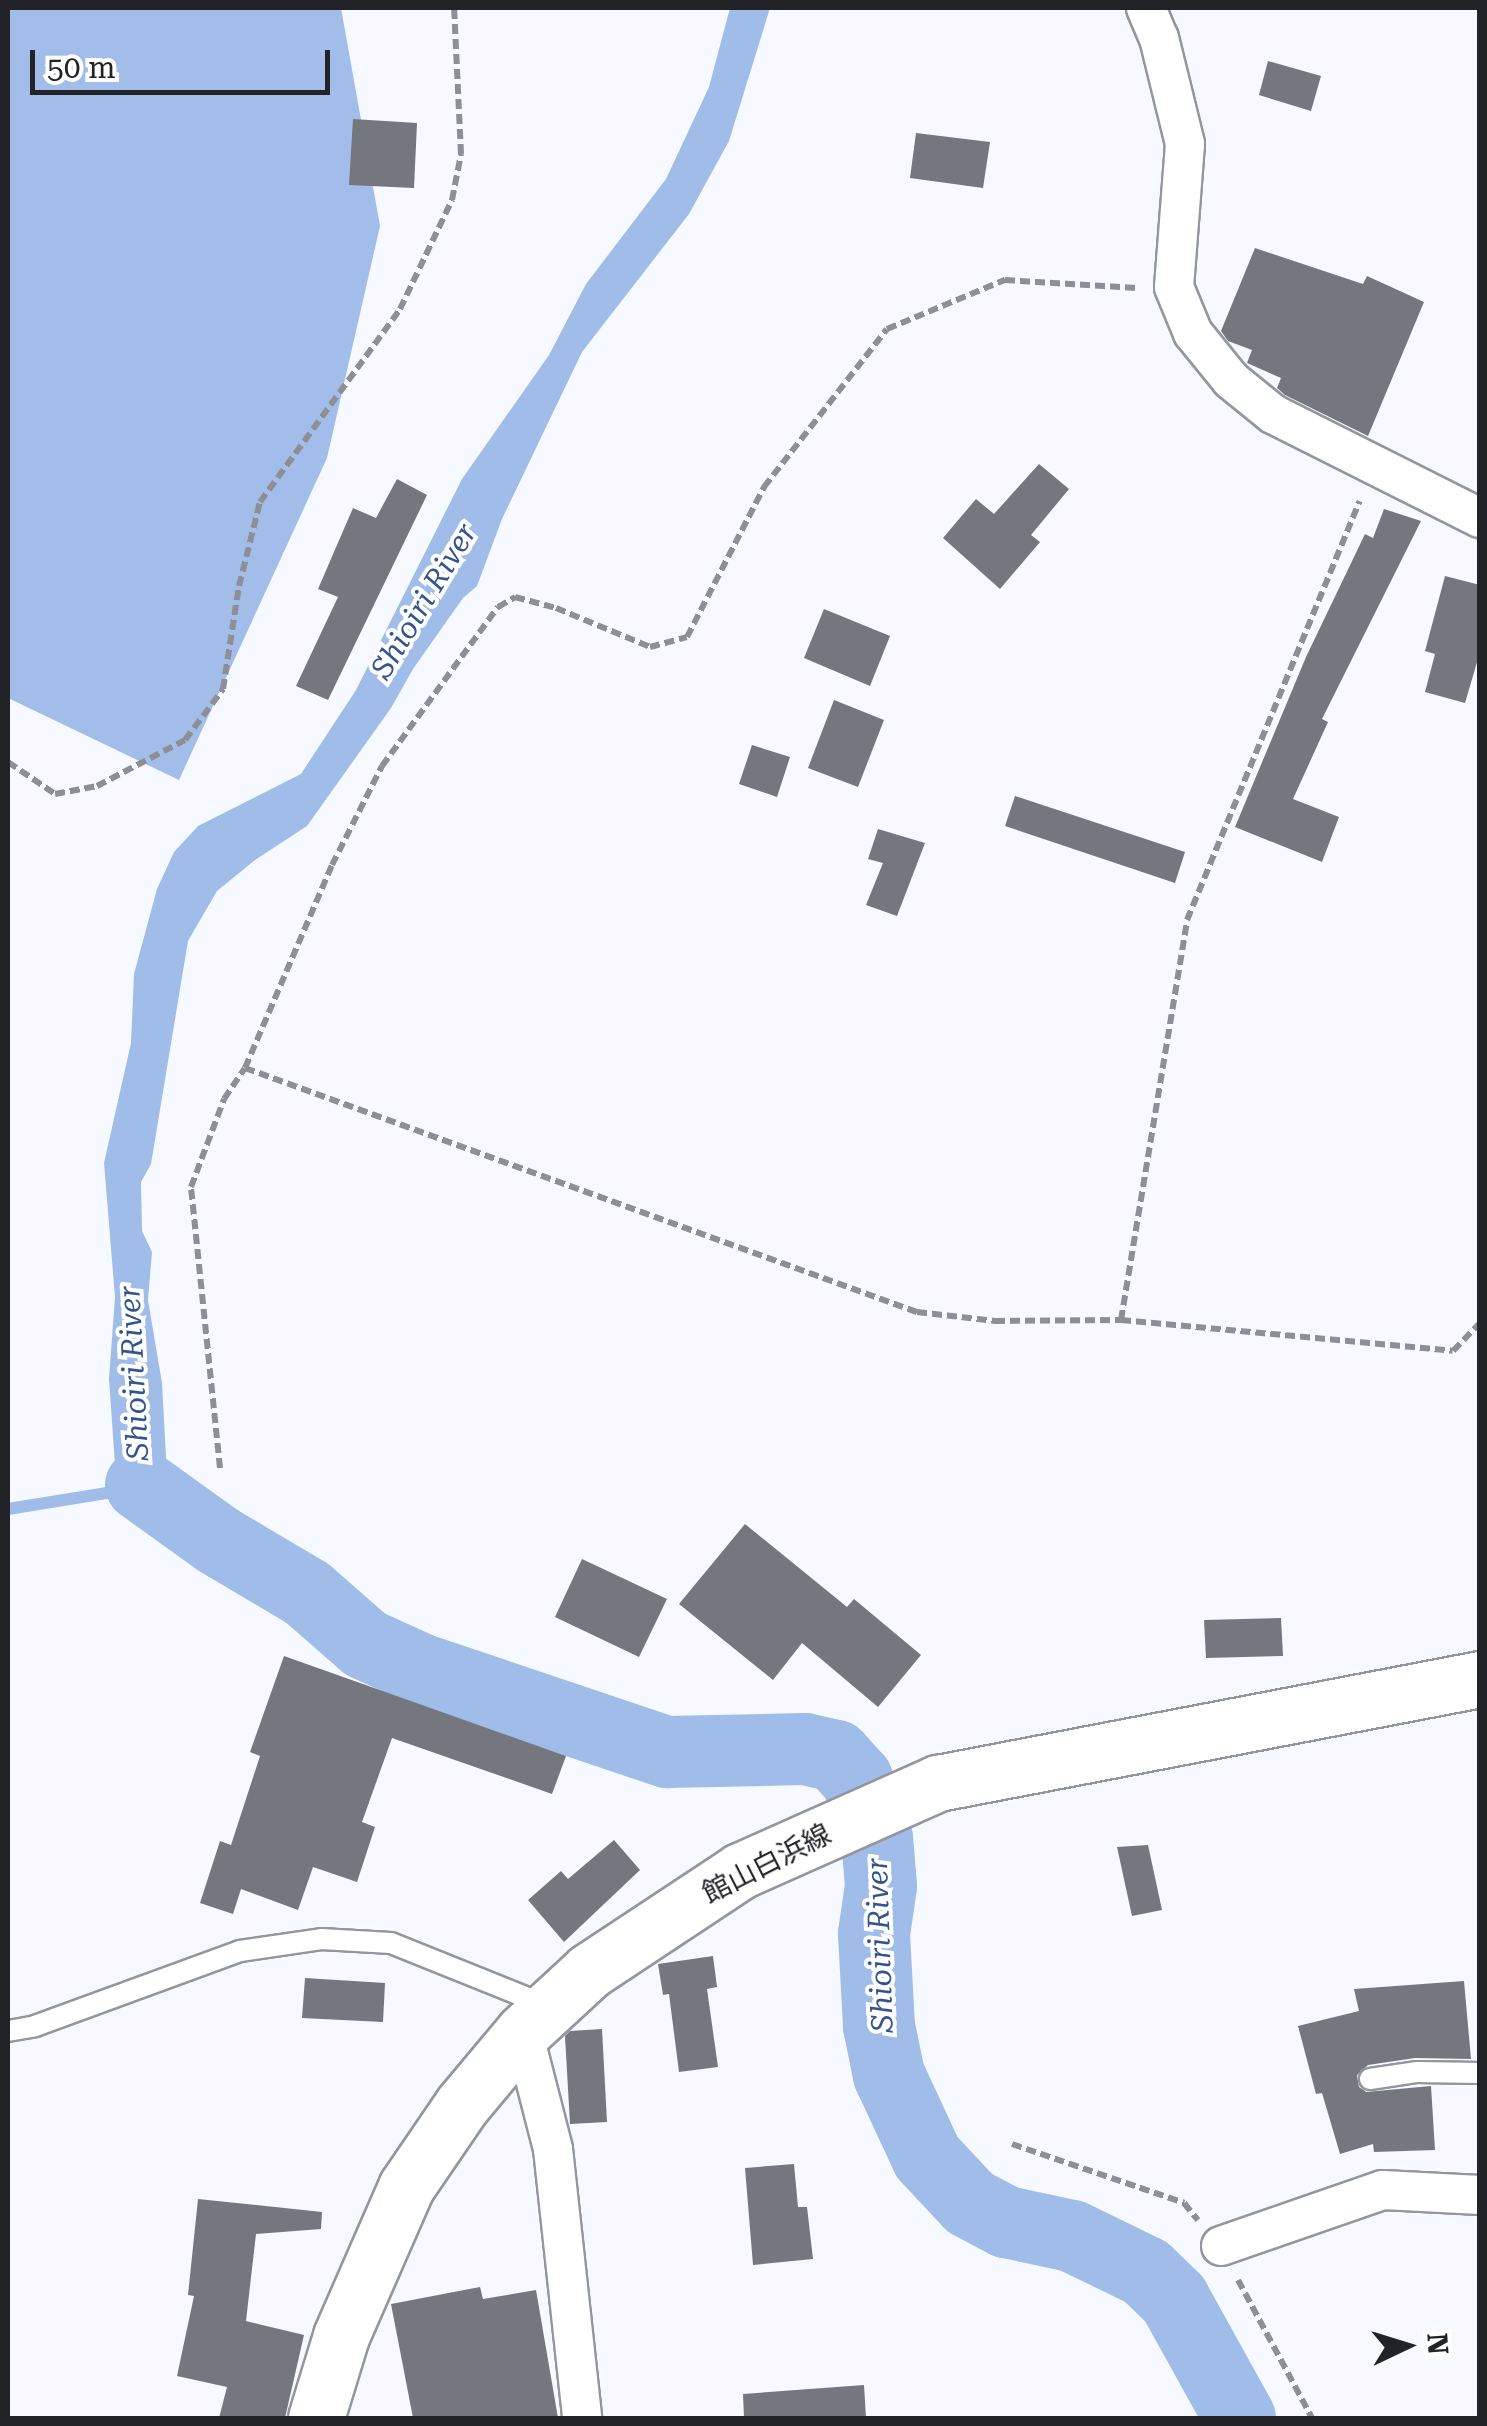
<!DOCTYPE html>
<html>
<head>
<meta charset="utf-8">
<style>
	body { margin:0 }
	#map { position:relative; width:1487px; height:2426px; overflow:hidden; background:#f6f9ff; font-family:"Roboto Serif","Noto Sans JP",serif }
	div>[style] { position:absolute }
	.forest>* { inset:0; background:#a2bdea }
	.water>* { inset:0; background:#a0bce8 }
	.stream>* { height:12px; margin:-6px; padding:0 6px; transform-origin:6px; border-radius:6px; background:#a0bce8 }
	.river>* { height:72px; margin:-36px; padding:0 36px; transform-origin:36px; border-radius:36px; background:#a0bce8 }
	.building>* { inset:0; background:#74777d }
	.path>* { height:6px; margin-top:-3px; transform-origin:0; background:repeating-linear-gradient(90deg,#8d8f94 0 10px,transparent 0 15px) }
	.roads { filter:drop-shadow(2px 0 #93979d) drop-shadow(-2px 0 #93979d) drop-shadow(0 2px #93979d) drop-shadow(0 -2px #93979d) }
	.service>* { height:20px; margin:-10px; padding:0 10px; transform-origin:10px; border-radius:10px; background:#fff }
	.minor>* { height:38px; margin:-19px; padding:0 19px; transform-origin:19px; border-radius:19px; background:#fff }
	.primary>* { height:55px; margin:-27.5px; padding:0 27.5px; transform-origin:27.5px; border-radius:27.5px; background:#fff }
	span { translate:-50% -50%; white-space:nowrap; text-align:center; line-height:1.15; -webkit-text-stroke:8px #fff; paint-order:stroke }
	.street-label { font-size:28px; color:#222326 }
	.water-label { font-size:30px; color:#33558d; font-style:italic }
	.frame { position:absolute; inset:0; border:10px solid #222326; pointer-events:none }
	.north { position:absolute; left:1357px; top:2296px; width:100px; height:100px; -webkit-text-stroke:8px #fff; paint-order:stroke; rotate:86deg; font-size:28px; font-weight:700; line-height:40px; text-align:center; color:#222326 }
	.north::after { content:''; display:block; margin:auto; width:35px; height:45px; background:#222326; clip-path:polygon(50% 0,100% 100%,50% 72%,0 100%) }
	.scale { position:absolute; left:30px; top:50px; width:300px; height:45px; box-sizing:border-box; border:5px solid #222326; border-top:0; padding-left:12px; font-size:30px; line-height:35px; white-space:nowrap; color:#222326; -webkit-text-stroke:8px #fff; paint-order:stroke }
</style>
</head>
<body>
<div id="map">
	<div class="forest">
		<div style="clip-path:polygon(8px 8px,341px 8px,380px 226px,327px 458px,179px 780px,8px 698px)"></div>
	</div>
	<div class="water">
		<div style="clip-path:polygon(730px 8px,770px 8px,729px 141px,689px 214px,582px 352px,502px 519px,477px 586px,463px 598px,413px 669px,391px 708px,307px 826px,255px 860px,217px 891px,188px 941px,151px 1164px,141px 1182px,142px 1231px,152px 1252px,148px 1300px,162px 1383px,167px 1475px,219px 1541px,183px 1529px,163px 1512px,132px 1497px,116px 1479px,109px 1379px,115px 1297px,104px 1163px,131px 1043px,134px 974px,157px 889px,174px 852px,198px 826px,301px 774px,356px 690px,462px 479px,549px 355px,586px 284px,666px 179px,709px 87px)"></div>
	</div>
	<div class="stream">
		<div style="left:8px;top:1509px;width:132px;rotate:-9.2deg"></div>
	</div>
	<div class="river">
		<div style="left:141px;top:1485px;width:96px;rotate:35.7deg"></div>
		<div style="left:219px;top:1541px;width:102px;rotate:30.6deg"></div>
		<div style="left:307px;top:1593px;width:77px;rotate:41.3deg"></div>
		<div style="left:365px;top:1644px;width:60px;rotate:24.4deg"></div>
		<div style="left:420px;top:1669px;width:261px;rotate:18.6deg"></div>
		<div style="left:667px;top:1752px;width:138px;rotate:-1.2deg"></div>
		<div style="left:805px;top:1749px;width:32px;rotate:13deg"></div>
		<div style="left:836px;top:1756px;width:31px;rotate:48deg"></div>
		<div style="left:857px;top:1779px;width:62px;rotate:71.3deg"></div>
		<div style="left:877px;top:1838px;width:48px;rotate:85.2deg"></div>
		<div style="left:881px;top:1886px;width:49px;rotate:98.3deg"></div>
		<div style="left:874px;top:1934px;width:92px;rotate:86.9deg"></div>
		<div style="left:879px;top:2026px;width:50px;rotate:78.5deg"></div>
		<div style="left:889px;top:2075px;width:90px;rotate:65.1deg"></div>
		<div style="left:927px;top:2157px;width:63px;rotate:46.9deg"></div>
		<div style="left:970px;top:2203px;width:41px;rotate:27.8deg"></div>
		<div style="left:1006px;top:2222px;width:67px;rotate:12deg"></div>
		<div style="left:1072px;top:2236px;width:82px;rotate:25.9deg"></div>
		<div style="left:1146px;top:2272px;width:39px;rotate:44deg"></div>
		<div style="left:1174px;top:2299px;width:136px;rotate:61deg"></div>
	</div>
	<div class="building">
		<div style="clip-path:polygon(1268px 61px,1321px 76px,1311px 111px,1259px 95px)"></div>
		<div style="clip-path:polygon(353px 119px,417px 123px,414px 188px,349px 185px)"></div>
		<div style="clip-path:polygon(916px 133px,990px 142px,983px 188px,910px 178px)"></div>
		<div style="clip-path:polygon(1255px 248px,1363px 284px,1367px 276px,1424px 302px,1368px 436px,1285px 395px,1277px 388px,1281px 378px,1247px 363px,1252px 350px,1228px 341px,1221px 331px)"></div>
		<div style="clip-path:polygon(1039px 464px,1069px 489px,1031px 535px,1040px 542px,1000px 589px,943px 538px,976px 499px,994px 514px)"></div>
		<div style="clip-path:polygon(397px 479px,427px 495px,328px 700px,296px 686px,338px 597px,318px 589px,353px 508px,376px 518px)"></div>
		<div style="clip-path:polygon(1384px 509px,1421px 521px,1322px 719px,1328px 722px,1293px 799px,1339px 817px,1322px 862px,1235px 827px,1306px 657px,1365px 534px,1373px 538px)"></div>
		<div style="clip-path:polygon(1445px 576px,1480px 585px,1480px 652px,1465px 703px,1425px 692px,1435px 654px,1425px 651px)"></div>
		<div style="clip-path:polygon(824px 609px,890px 636px,870px 686px,804px 658px)"></div>
		<div style="clip-path:polygon(834px 700px,884px 720px,858px 787px,808px 768px)"></div>
		<div style="clip-path:polygon(752px 745px,790px 757px,777px 797px,739px 784px)"></div>
		<div style="clip-path:polygon(1015px 796px,1185px 852px,1175px 883px,1005px 826px)"></div>
		<div style="clip-path:polygon(878px 829px,925px 843px,897px 916px,866px 905px,883px 863px,868px 859px)"></div>
		<div style="clip-path:polygon(745px 1524px,847px 1607px,854px 1599px,921px 1655px,878px 1707px,802px 1643px,773px 1680px,679px 1604px)"></div>
		<div style="clip-path:polygon(582px 1559px,667px 1599px,639px 1657px,555px 1617px)"></div>
		<div style="clip-path:polygon(1281px 1618px,1283px 1656px,1206px 1658px,1204px 1620px)"></div>
		<div style="clip-path:polygon(284px 1656px,566px 1756px,552px 1794px,392px 1738px,362px 1822px,375px 1827px,357px 1882px,313px 1867px,298px 1910px,241px 1889px,233px 1914px,200px 1903px,220px 1841px,231px 1845px,260px 1756px,250px 1752px)"></div>
		<div style="clip-path:polygon(614px 1840px,640px 1870px,564px 1942px,528px 1900px,561px 1871px,568px 1879px)"></div>
		<div style="clip-path:polygon(1148px 1845px,1162px 1910px,1132px 1916px,1117px 1847px)"></div>
		<div style="clip-path:polygon(713px 1956px,717px 1987px,707px 1989px,718px 2067px,679px 2072px,669px 1994px,663px 1995px,658px 1964px)"></div>
		<div style="clip-path:polygon(305px 1978px,385px 1983px,383px 2022px,302px 2018px)"></div>
		<div style="clip-path:polygon(1464px 1981px,1471px 2059px,1415px 2058px,1368px 2065px,1357px 2075px,1359px 2087px,1366px 2092px,1431px 2086px,1435px 2150px,1374px 2152px,1373px 2144px,1340px 2154px,1322px 2093px,1316px 2094px,1298px 2026px,1359px 2011px,1354px 1989px)"></div>
		<div style="clip-path:polygon(602px 2029px,607px 2122px,570px 2124px,565px 2036px,570px 2031px)"></div>
		<div style="clip-path:polygon(794px 2164px,798px 2207px,807px 2207px,813px 2259px,753px 2265px,745px 2168px)"></div>
		<div style="clip-path:polygon(198px 2199px,322px 2212px,321px 2229px,256px 2234px,246px 2321px,304px 2335px,285px 2418px,219px 2418px,227px 2387px,177px 2376px,194px 2296px,188px 2295px)"></div>
		<div style="clip-path:polygon(480px 2287px,483px 2299px,536px 2290px,558px 2418px,413px 2418px,391px 2304px)"></div>
		<div style="clip-path:polygon(864px 2385px,866px 2418px,744px 2418px,743px 2394px)"></div>
	</div>
	<div class="path">
		<div style="left:8px;top:762px;width:57px;rotate:34.2deg"></div>
		<div style="left:55px;top:794px;width:43px;rotate:-10.8deg"></div>
		<div style="left:97px;top:786px;width:99px;rotate:-27.6deg"></div>
		<div style="left:185px;top:740px;width:64px;rotate:-53.3deg"></div>
		<div style="left:223px;top:689px;width:104px;rotate:-81.2deg"></div>
		<div style="left:239px;top:586px;width:87px;rotate:-76deg"></div>
		<div style="left:260px;top:502px;width:238px;rotate:-54deg"></div>
		<div style="left:400px;top:309px;width:121px;rotate:-64.5deg"></div>
		<div style="left:452px;top:200px;width:47px;rotate:-78.9deg"></div>
		<div style="left:461px;top:154px;width:146px;rotate:-92.7deg"></div>
		<div style="left:245px;top:1068px;width:715px;rotate:19.96deg"></div>
		<div style="left:917px;top:1312px;width:79px;rotate:6.6deg"></div>
		<div style="left:995px;top:1321px;width:126px;rotate:-0.5deg"></div>
		<div style="left:1121px;top:1320px;width:333px;rotate:5.3deg"></div>
		<div style="left:1453px;top:1351px;width:39px;rotate:-46deg"></div>
		<div style="left:1121px;top:1320px;width:405px;rotate:-80.6deg"></div>
		<div style="left:1187px;top:920px;width:453px;rotate:-67.6deg"></div>
		<div style="left:220px;top:1468px;width:282px;rotate:-95.9deg"></div>
		<div style="left:191px;top:1187px;width:94px;rotate:-69.4deg"></div>
		<div style="left:224px;top:1099px;width:37px;rotate:-56deg"></div>
		<div style="left:245px;top:1068px;width:221px;rotate:-66.8deg"></div>
		<div style="left:332px;top:865px;width:111px;rotate:-63.2deg"></div>
		<div style="left:382px;top:766px;width:197px;rotate:-53.9deg"></div>
		<div style="left:498px;top:607px;width:20px;rotate:-30deg"></div>
		<div style="left:515px;top:597px;width:42px;rotate:15deg"></div>
		<div style="left:556px;top:608px;width:102px;rotate:22.5deg"></div>
		<div style="left:650px;top:647px;width:38px;rotate:-15deg"></div>
		<div style="left:687px;top:637px;width:169px;rotate:-62.8deg"></div>
		<div style="left:764px;top:487px;width:200px;rotate:-52.1deg"></div>
		<div style="left:887px;top:329px;width:128px;rotate:-22.6deg"></div>
		<div style="left:1005px;top:280px;width:132px;rotate:3.5deg"></div>
		<div style="left:1012px;top:2144px;width:182px;rotate:18.9deg"></div>
		<div style="left:1184px;top:2203px;width:22px;rotate:51deg"></div>
		<div style="left:1238px;top:2280px;width:157px;rotate:61.8deg"></div>
	</div>
	<div class="roads">
		<div class="service">
			<div style="left:8px;top:2031px;width:27px;rotate:-10deg"></div>
			<div style="left:35px;top:2026px;width:218px;rotate:-20.1deg"></div>
			<div style="left:240px;top:1951px;width:82px;rotate:-8.4deg"></div>
			<div style="left:321px;top:1939px;width:70px;rotate:3.3deg"></div>
			<div style="left:391px;top:1943px;width:169px;rotate:21.9deg"></div>
			<div style="left:1370px;top:2079px;width:48px;rotate:-8.5deg"></div>
			<div style="left:1417px;top:2072px;width:63px;rotate:0.9deg"></div>
		</div>
		<div class="minor">
			<div style="left:1146px;top:8px;width:33px;rotate:67deg"></div>
			<div style="left:1159px;top:38px;width:109px;rotate:76.2deg"></div>
			<div style="left:1185px;top:144px;width:143px;rotate:94.4deg"></div>
			<div style="left:1174px;top:287px;width:50px;rotate:67.6deg"></div>
			<div style="left:1193px;top:333px;width:60px;rotate:51deg"></div>
			<div style="left:1231px;top:380px;width:54px;rotate:39deg"></div>
			<div style="left:1273px;top:414px;width:232px;rotate:26.7deg"></div>
			<div style="left:523px;top:2032px;width:121px;rotate:75.6deg"></div>
			<div style="left:553px;top:2149px;width:271px;rotate:83.8deg"></div>
			<div style="left:1221px;top:2246px;width:171px;rotate:-19.1deg"></div>
			<div style="left:1383px;top:2190px;width:97px;rotate:3deg"></div>
		</div>
		<div class="primary">
			<div style="left:316px;top:2418px;width:86px;rotate:-73deg"></div>
			<div style="left:341px;top:2336px;width:163px;rotate:-66.4deg"></div>
			<div style="left:406px;top:2187px;width:99px;rotate:-55.7deg"></div>
			<div style="left:462px;top:2105px;width:95px;rotate:-50.1deg"></div>
			<div style="left:523px;top:2032px;width:90px;rotate:-42.7deg"></div>
			<div style="left:589px;top:1971px;width:181px;rotate:-33.5deg"></div>
			<div style="left:740px;top:1871px;width:217px;rotate:-24deg"></div>
			<div style="left:938px;top:1783px;width:552px;rotate:-10.86deg"></div>
		</div>
	</div>
	<div class="street-label">
		<span style="left:767px;top:1864px;rotate:-27deg">館山白浜線</span>
	</div>
	<div class="water-label">
		<span style="left:424px;top:601px;rotate:-59deg">Shioiri River</span>
		<span style="left:134px;top:1373px;rotate:-93deg">Shioiri River</span>
		<span style="left:880px;top:1945px;rotate:-92deg">Shioiri River</span>
	</div>
	<div class="frame"></div>
	<div class="north">N</div>
	<div class="scale">50 m</div>
</div>
</body>
</html>
